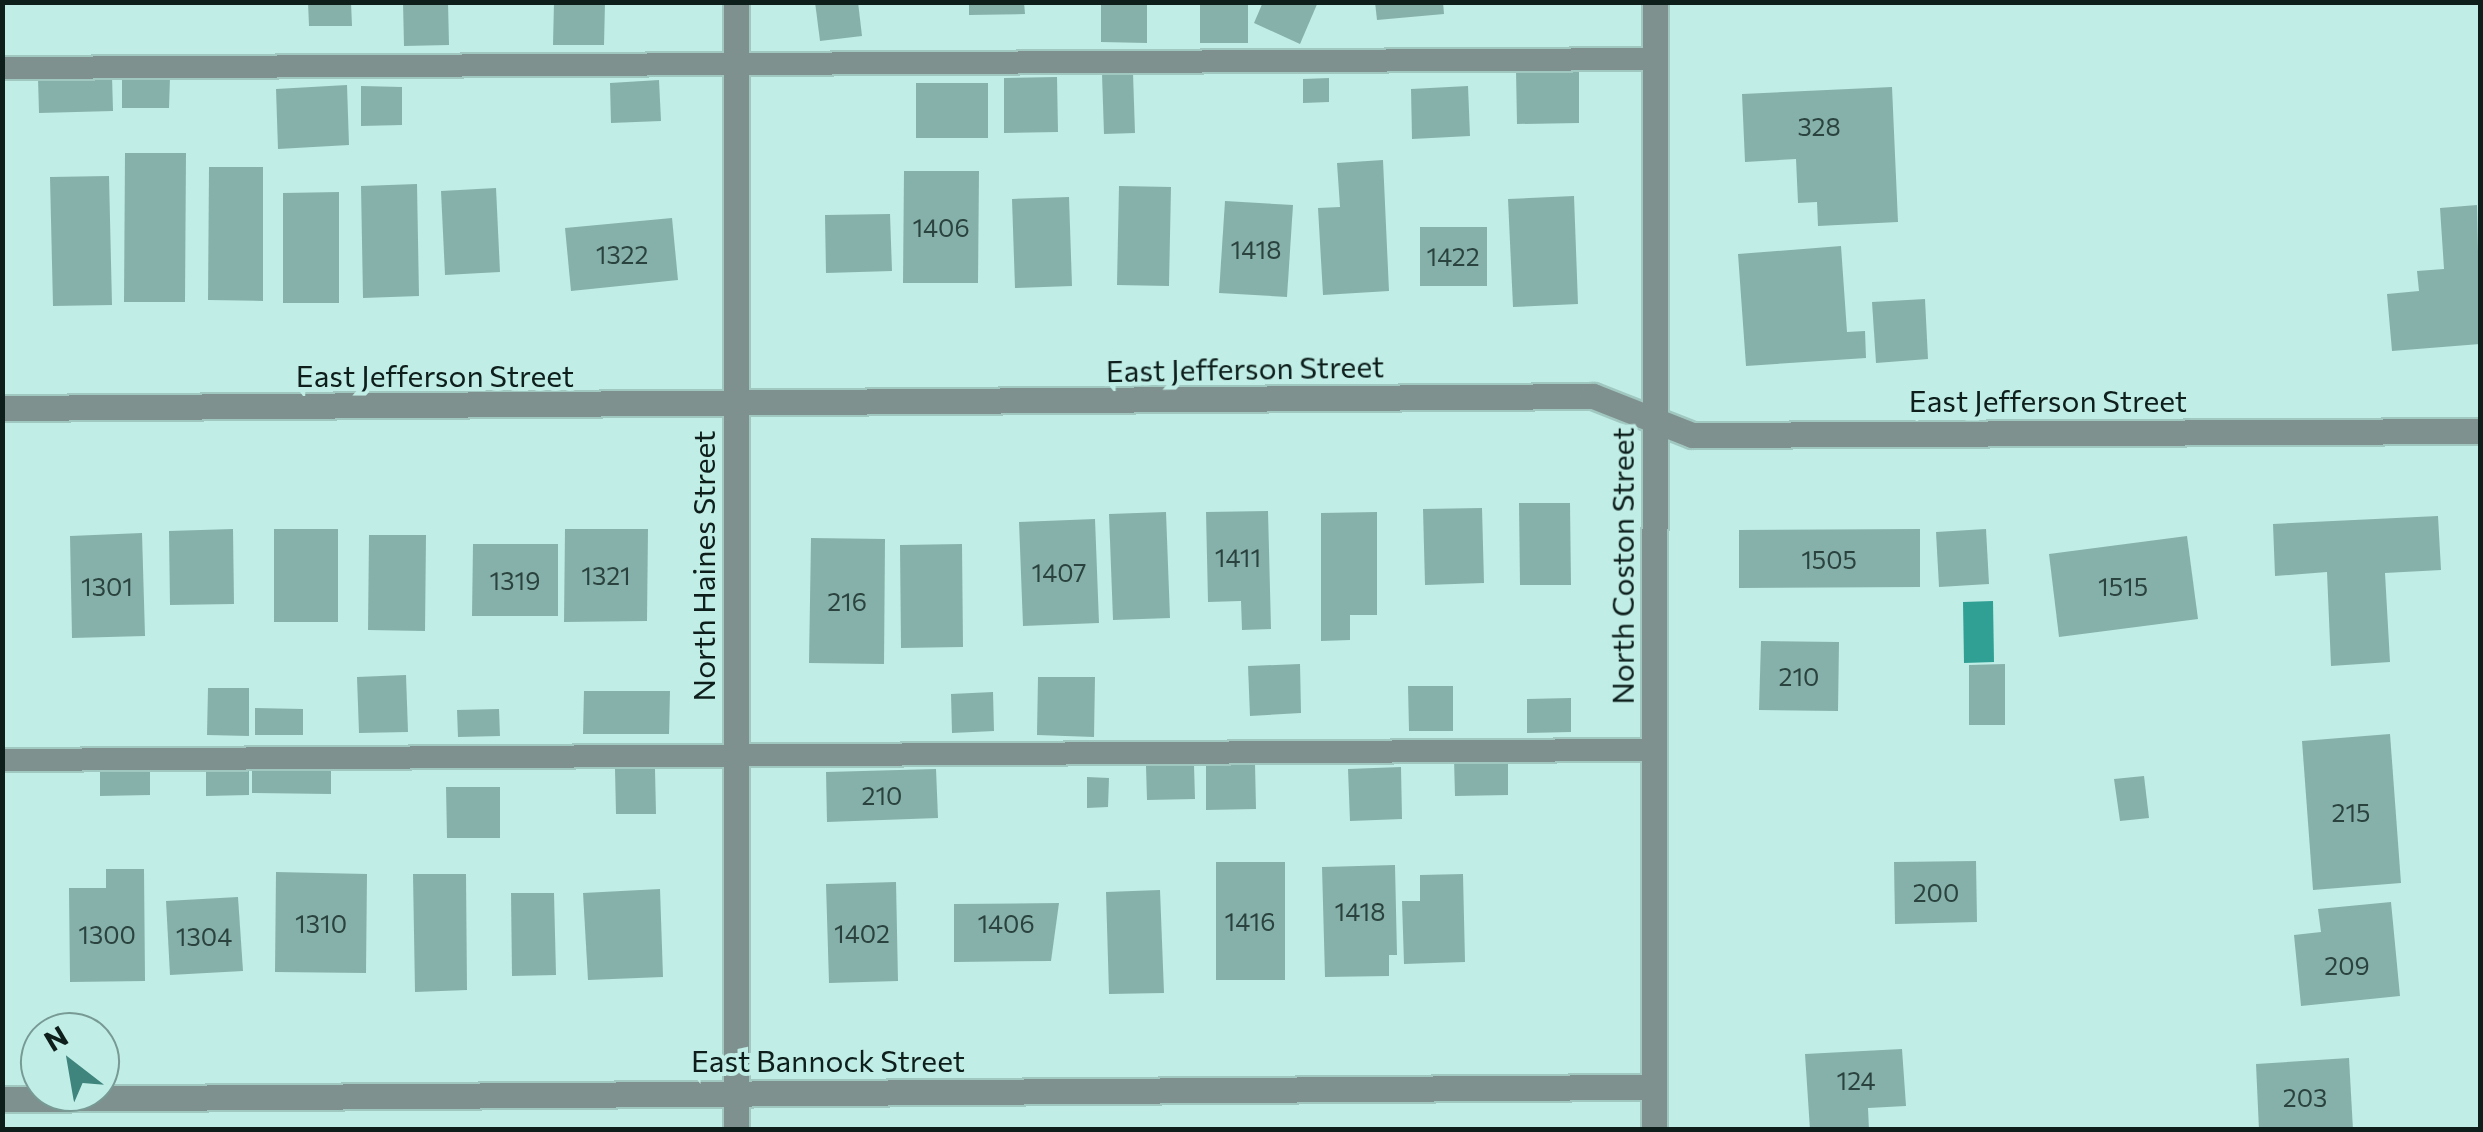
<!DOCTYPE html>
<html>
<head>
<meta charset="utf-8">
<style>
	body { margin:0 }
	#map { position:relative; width:2483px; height:1132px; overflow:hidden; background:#c0ede6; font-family:Commissioner,sans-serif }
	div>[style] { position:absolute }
	.water>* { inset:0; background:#30a095 }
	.building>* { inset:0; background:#86b1aa }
	.roads { filter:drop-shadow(2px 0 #a0c8c1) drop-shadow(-2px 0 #a0c8c1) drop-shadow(0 2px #a0c8c1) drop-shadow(0 -2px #a0c8c1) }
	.lane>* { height:22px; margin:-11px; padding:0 11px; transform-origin:11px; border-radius:11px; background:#7f918e }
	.street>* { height:25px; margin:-12.5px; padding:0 12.5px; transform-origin:12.5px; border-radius:12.5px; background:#7f918e }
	span { translate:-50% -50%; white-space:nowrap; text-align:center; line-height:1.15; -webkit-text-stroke:8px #c0ede6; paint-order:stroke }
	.number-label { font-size:25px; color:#2b433f }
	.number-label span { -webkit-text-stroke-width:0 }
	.street-label { font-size:30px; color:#0d1e1b }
	.frame { position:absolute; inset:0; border:5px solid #0d1e1b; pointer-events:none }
	.north { position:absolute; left:20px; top:1012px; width:100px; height:100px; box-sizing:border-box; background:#c0ede6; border:2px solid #789a95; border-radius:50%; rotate:329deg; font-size:28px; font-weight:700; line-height:40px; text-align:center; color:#0d1e1b }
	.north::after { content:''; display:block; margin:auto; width:35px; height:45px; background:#3f857d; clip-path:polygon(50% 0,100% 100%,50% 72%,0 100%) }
</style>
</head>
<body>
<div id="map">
	<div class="water">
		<div style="clip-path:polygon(1993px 601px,1994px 662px,1964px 663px,1963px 602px)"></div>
	</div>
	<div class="building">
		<div style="clip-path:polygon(308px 2px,351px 2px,352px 26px,309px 26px)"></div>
		<div style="clip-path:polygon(403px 2px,448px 2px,449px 45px,404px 46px)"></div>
		<div style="clip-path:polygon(554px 2px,605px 2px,604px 45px,553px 45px)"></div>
		<div style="clip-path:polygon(815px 2px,858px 2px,862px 36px,820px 41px)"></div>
		<div style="clip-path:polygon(969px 2px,1024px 2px,1025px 14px,969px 15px)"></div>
		<div style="clip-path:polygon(1101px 2px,1147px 2px,1147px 43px,1101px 42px)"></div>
		<div style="clip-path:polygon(1263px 2px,1318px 2px,1300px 44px,1254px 23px)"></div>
		<div style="clip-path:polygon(1375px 2px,1443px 2px,1444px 14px,1377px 20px)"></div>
		<div style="clip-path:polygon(1200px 3px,1248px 3px,1248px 43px,1200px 43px)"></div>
		<div style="clip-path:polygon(1516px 70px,1579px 70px,1579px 123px,1517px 124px)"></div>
		<div style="clip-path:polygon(1133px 73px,1135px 133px,1104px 134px,1102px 74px)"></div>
		<div style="clip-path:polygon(112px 76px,113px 111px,39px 113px,38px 78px)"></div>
		<div style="clip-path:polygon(1057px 77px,1058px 132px,1004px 133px,1004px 78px)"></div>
		<div style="clip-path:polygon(122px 78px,170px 78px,169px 108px,122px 108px)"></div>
		<div style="clip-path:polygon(1329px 78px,1329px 102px,1303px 103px,1303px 79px)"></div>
		<div style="clip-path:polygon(659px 80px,661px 121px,611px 123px,610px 83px)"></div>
		<div style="clip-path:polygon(916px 83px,988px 83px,988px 138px,916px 138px)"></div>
		<div style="clip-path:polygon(347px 85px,349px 145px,278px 149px,276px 89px)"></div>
		<div style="clip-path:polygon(361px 86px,402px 87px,402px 125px,361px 126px)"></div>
		<div style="clip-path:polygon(1468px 86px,1470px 136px,1412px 139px,1411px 89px)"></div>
		<div style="clip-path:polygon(1892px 87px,1898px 222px,1818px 226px,1817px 202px,1798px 203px,1796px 159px,1745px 162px,1742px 94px)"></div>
		<div style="clip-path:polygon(125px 153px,186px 153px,185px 302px,124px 302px)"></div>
		<div style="clip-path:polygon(1383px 160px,1389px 291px,1323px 295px,1318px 208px,1340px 207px,1337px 163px)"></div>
		<div style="clip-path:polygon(209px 167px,263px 167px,263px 301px,208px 300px)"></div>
		<div style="clip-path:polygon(904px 171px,979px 171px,978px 283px,903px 283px)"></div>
		<div style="clip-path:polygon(109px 176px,112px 305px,53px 306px,50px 177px)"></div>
		<div style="clip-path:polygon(417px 184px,419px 296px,363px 298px,361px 186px)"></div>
		<div style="clip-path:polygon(1119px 186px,1171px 187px,1169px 286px,1117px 285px)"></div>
		<div style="clip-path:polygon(496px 188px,500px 272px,445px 275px,441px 191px)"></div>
		<div style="clip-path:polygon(339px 192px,339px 303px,283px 303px,283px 193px)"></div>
		<div style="clip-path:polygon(1574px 196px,1578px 304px,1513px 307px,1508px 199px)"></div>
		<div style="clip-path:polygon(1069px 197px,1072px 286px,1015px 288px,1012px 199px)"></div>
		<div style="clip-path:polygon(1225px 201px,1293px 205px,1287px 297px,1219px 293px)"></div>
		<div style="clip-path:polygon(2477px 205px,2480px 344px,2392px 351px,2387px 294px,2419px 291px,2417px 271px,2444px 269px,2440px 208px)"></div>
		<div style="clip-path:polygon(890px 214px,892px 271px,826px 273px,825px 215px)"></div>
		<div style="clip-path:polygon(672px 218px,678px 280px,571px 291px,565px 228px)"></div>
		<div style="clip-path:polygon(1420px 227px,1487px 227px,1487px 286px,1420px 286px)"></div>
		<div style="clip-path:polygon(1841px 246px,1847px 332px,1865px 331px,1866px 358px,1746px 366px,1738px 254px)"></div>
		<div style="clip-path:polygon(1925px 299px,1928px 359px,1876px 363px,1872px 302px)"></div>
		<div style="clip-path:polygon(1519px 503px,1570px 503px,1571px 585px,1520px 585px)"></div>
		<div style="clip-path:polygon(1482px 508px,1484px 583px,1425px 585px,1423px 509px)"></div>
		<div style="clip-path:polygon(1268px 511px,1271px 629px,1242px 630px,1241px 601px,1208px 602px,1206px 512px)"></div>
		<div style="clip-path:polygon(1166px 512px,1170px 618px,1113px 620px,1109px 514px)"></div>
		<div style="clip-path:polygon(1377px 512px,1377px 615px,1350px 615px,1350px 640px,1321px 641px,1321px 513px)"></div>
		<div style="clip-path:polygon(2438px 516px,2441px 570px,2385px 573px,2390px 662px,2331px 666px,2327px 572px,2275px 576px,2273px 524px)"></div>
		<div style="clip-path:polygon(1095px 519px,1099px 623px,1023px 626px,1019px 522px)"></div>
		<div style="clip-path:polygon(233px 529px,234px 604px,170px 605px,169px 531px)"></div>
		<div style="clip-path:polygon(274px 529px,338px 529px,338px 622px,274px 622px)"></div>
		<div style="clip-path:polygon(565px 529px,648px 529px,647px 621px,564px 622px)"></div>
		<div style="clip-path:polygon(1920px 529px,1920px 587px,1739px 588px,1739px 530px)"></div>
		<div style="clip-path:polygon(1986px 529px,1989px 584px,1939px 587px,1936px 532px)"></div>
		<div style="clip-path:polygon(142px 533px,145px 636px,72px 638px,70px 536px)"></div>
		<div style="clip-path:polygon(369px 535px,426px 535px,425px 631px,368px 630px)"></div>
		<div style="clip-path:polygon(2187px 536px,2198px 619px,2059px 637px,2049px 554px)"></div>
		<div style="clip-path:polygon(811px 538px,885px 539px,884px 664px,809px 663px)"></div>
		<div style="clip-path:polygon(473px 544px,558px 544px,558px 616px,472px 616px)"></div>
		<div style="clip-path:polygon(962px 544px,963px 647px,901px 648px,900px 545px)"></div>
		<div style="clip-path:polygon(1761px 641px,1839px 642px,1838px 711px,1759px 710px)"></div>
		<div style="clip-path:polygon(1300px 664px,1301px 713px,1250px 716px,1248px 666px)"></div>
		<div style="clip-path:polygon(2005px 664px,2005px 725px,1969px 725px,1969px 665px)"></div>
		<div style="clip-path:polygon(406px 675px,408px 732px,359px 733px,357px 677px)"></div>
		<div style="clip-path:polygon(1038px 677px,1095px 677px,1094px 737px,1037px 735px)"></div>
		<div style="clip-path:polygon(1408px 686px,1453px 686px,1453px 731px,1409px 731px)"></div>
		<div style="clip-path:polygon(208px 688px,249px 688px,249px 736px,207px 735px)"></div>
		<div style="clip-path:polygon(584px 691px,670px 691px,669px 734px,583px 734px)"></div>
		<div style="clip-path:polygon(993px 692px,994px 731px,952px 733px,951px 694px)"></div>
		<div style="clip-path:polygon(1571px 698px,1571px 732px,1527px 733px,1527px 699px)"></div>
		<div style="clip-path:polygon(255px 708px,303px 709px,303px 735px,255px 735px)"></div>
		<div style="clip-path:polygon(499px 709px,500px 736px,458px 737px,457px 710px)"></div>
		<div style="clip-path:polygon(2390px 734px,2401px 883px,2313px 890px,2302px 741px)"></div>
		<div style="clip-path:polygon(1508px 758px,1508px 795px,1455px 796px,1454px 759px)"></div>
		<div style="clip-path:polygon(1255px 763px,1256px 809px,1206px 810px,1206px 764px)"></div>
		<div style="clip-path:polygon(1194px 765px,1195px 799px,1147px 800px,1146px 766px)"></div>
		<div style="clip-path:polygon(1401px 767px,1402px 819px,1350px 821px,1348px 769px)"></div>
		<div style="clip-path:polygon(252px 768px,331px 768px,331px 794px,252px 793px)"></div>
		<div style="clip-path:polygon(100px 769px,150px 769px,150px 795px,100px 796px)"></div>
		<div style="clip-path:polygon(615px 769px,655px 769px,656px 814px,616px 814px)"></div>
		<div style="clip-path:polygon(936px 769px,938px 818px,827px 822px,826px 772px)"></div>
		<div style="clip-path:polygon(206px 770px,249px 770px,249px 795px,206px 796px)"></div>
		<div style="clip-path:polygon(2144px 776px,2149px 818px,2120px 821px,2114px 779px)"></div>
		<div style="clip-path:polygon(1087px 777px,1109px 778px,1108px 807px,1087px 808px)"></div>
		<div style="clip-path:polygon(446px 787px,500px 787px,500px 838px,447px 838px)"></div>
		<div style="clip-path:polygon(1976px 861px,1977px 922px,1895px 924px,1894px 862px)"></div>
		<div style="clip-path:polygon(1216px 862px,1285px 862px,1285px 980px,1216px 980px)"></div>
		<div style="clip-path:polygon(1395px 865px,1397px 955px,1389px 955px,1389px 976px,1325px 977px,1322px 867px)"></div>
		<div style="clip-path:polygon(106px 869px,144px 869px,145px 981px,70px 982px,69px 888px,106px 888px)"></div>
		<div style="clip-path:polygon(276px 872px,367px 874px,366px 973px,275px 972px)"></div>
		<div style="clip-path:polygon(413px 874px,466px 874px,467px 990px,415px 992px)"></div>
		<div style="clip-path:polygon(1463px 874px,1465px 962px,1404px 964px,1402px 901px,1420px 901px,1420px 875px)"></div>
		<div style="clip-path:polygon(896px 882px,898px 981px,829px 983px,826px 884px)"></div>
		<div style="clip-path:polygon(660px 889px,663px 977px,588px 980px,583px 893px)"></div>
		<div style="clip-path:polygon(1160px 890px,1164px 993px,1109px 994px,1106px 892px)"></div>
		<div style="clip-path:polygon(511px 893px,554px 893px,556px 975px,512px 976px)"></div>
		<div style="clip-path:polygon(238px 897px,243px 971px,170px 975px,166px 901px)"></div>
		<div style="clip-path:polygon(2391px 902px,2400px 996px,2301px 1006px,2294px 935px,2321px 932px,2318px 909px)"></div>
		<div style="clip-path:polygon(1059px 903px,1051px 961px,954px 962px,954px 904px)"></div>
		<div style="clip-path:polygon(1902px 1049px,1906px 1106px,1868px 1108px,1869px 1130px,1810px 1130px,1805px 1054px)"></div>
		<div style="clip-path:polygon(2349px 1058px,2353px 1130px,2259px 1130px,2256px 1064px)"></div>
	</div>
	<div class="roads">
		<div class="lane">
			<div style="left:2px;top:68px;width:1653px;rotate:-0.31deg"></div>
			<div style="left:2px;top:760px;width:1652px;rotate:-0.35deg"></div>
		</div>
		<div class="street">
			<div style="left:736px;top:2px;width:1128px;rotate:90deg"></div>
			<div style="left:2px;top:408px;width:1591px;rotate:-0.43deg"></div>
			<div style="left:1593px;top:396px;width:106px;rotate:21.5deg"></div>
			<div style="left:1692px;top:435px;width:788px;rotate:-0.29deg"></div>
			<div style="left:2px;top:1099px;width:1652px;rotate:-0.42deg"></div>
			<div style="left:1654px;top:1130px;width:1128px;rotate:-89.95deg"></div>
		</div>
	</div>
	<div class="number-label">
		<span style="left:1819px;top:126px">328</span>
		<span style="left:941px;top:227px">1406</span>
		<span style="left:1256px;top:249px">1418</span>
		<span style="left:622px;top:254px">1322</span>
		<span style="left:1453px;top:256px">1422</span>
		<span style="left:1238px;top:557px">1411</span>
		<span style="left:1829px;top:559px">1505</span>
		<span style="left:1059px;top:572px">1407</span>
		<span style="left:606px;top:575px">1321</span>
		<span style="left:515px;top:580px">1319</span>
		<span style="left:107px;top:586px">1301</span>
		<span style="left:2123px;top:586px">1515</span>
		<span style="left:847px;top:601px">216</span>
		<span style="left:1799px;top:676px">210</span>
		<span style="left:882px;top:795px">210</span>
		<span style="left:2351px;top:812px">215</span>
		<span style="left:1936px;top:892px">200</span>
		<span style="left:1360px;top:911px">1418</span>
		<span style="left:1250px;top:921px">1416</span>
		<span style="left:321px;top:923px">1310</span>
		<span style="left:1006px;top:923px">1406</span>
		<span style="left:862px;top:933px">1402</span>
		<span style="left:107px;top:934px">1300</span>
		<span style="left:204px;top:936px">1304</span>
		<span style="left:2347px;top:965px">209</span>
		<span style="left:1856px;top:1080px">124</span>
		<span style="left:2305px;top:1097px">203</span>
	</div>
	<div class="street-label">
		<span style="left:1245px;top:368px;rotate:-1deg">East Jefferson Street</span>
		<span style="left:435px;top:375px">East Jefferson Street</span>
		<span style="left:2048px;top:400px">East Jefferson Street</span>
		<span style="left:703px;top:566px;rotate:-90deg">North Haines Street</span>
		<span style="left:1622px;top:566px;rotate:-90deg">North Coston Street</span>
		<span style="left:828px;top:1060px">East Bannock Street</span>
	</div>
	<div class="frame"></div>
	<div class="north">N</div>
</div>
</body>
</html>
